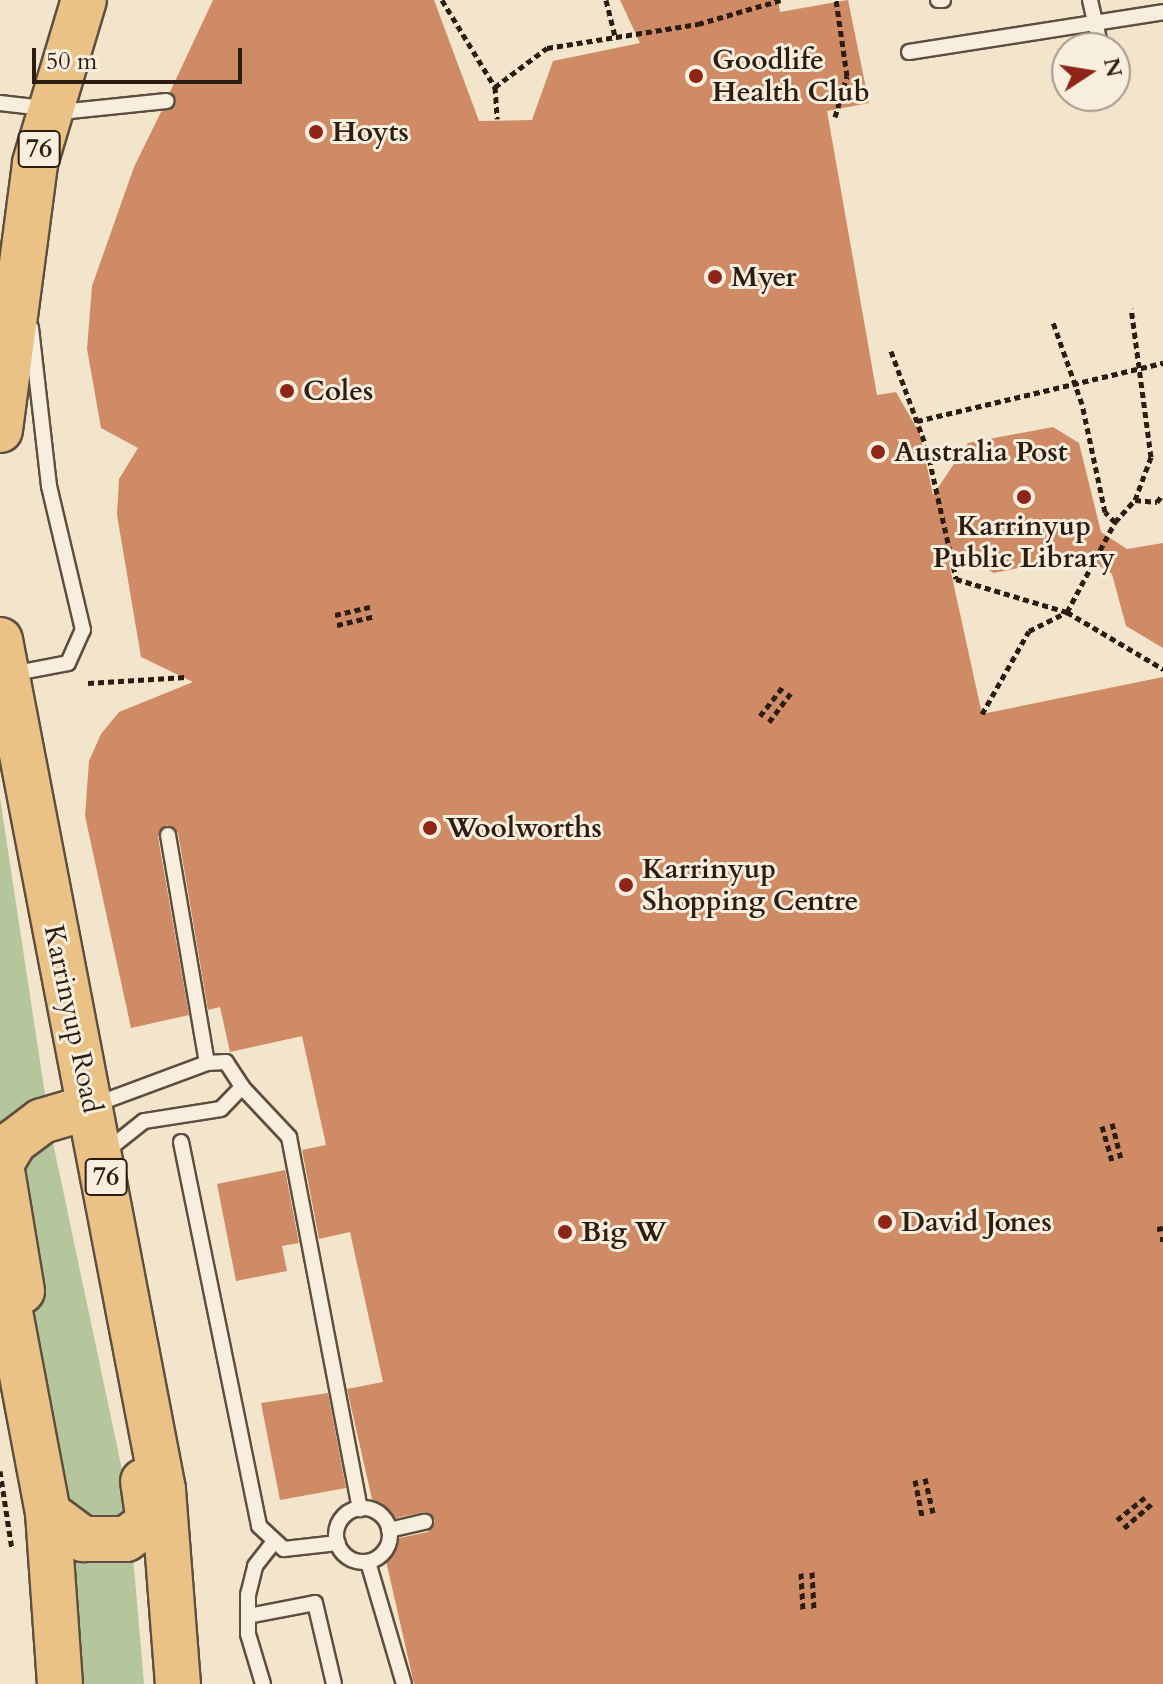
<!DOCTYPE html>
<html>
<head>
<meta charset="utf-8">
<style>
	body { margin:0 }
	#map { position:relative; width:1163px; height:1684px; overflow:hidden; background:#f3e5cb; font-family:Cardo,serif }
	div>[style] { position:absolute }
	.green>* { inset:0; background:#b5c69c }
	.building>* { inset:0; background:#ce8b65 }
	.path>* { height:5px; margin-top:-2.5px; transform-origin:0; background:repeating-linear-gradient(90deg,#2d1c12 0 6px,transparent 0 10px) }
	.roads { filter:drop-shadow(2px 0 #5e4e40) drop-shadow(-2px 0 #5e4e40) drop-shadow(0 2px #5e4e40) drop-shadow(0 -2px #5e4e40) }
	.service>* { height:14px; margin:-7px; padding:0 7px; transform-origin:7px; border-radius:7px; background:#f7eedd }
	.service>.ring { margin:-7px; padding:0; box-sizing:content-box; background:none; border:14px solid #f7eedd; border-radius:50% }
	.trunk>* { height:44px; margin:-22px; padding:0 22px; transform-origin:22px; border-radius:22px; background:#eac286 }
	.dots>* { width:22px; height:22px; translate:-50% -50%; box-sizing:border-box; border:4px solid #f7eedd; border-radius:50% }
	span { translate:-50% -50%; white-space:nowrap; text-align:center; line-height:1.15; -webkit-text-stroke:6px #f7eedd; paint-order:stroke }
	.shield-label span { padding:2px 6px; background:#f7eedd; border:2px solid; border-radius:6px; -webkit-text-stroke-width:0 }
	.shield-label { font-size:26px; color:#2d1c12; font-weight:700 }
	.poi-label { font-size:28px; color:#2d1c12; font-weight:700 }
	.left { translate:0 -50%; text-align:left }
	.street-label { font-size:28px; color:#2d1c12 }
	.north { position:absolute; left:1051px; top:32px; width:80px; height:80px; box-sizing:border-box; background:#f7eedd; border:2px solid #a69a8c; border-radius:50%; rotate:78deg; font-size:22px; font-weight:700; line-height:32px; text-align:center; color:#2d1c12 }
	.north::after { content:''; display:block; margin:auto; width:28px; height:36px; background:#8f2418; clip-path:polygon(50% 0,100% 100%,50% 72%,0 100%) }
	.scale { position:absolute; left:32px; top:48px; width:210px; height:36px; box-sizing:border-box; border:4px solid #2d1c12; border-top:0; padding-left:10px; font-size:24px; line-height:28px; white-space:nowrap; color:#2d1c12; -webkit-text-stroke:6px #f7eedd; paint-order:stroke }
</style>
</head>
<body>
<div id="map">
	<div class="green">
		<div style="clip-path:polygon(0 798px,46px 1101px,0 1130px)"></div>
		<div style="clip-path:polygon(52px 1138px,128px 1498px,144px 1684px,78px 1684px,10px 1164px)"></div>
	</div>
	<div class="building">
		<div style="clip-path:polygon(evenodd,213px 0,434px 0,479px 121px,532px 120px,553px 61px,640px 43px,620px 0,778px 0,780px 12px,848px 0,869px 103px,827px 111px,877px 395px,896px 392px,920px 434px,933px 495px,968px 443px,1053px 427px,1079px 443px,1101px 532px,1127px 549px,1163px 543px,1163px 648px,1126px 626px,1112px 574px,1082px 555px,994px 573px,945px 545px,982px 714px,1163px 677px,1163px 1684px,414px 1684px,347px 1389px,383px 1382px,350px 1232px,319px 1239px,302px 1150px,326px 1145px,302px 1036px,230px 1052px,220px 1007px,208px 1010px,178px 833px,167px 825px,158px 837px,189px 1015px,131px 1028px,85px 816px,89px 761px,101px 734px,119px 712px,193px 682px,141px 657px,117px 515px,119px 479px,138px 448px,101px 428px,87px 349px,92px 286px,134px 167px,161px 112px,175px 106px,170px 92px,213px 0,424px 1512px,435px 1521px,428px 1532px,390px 1540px,380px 1533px,386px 1520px,424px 1512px)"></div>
		<div style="clip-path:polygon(285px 1170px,299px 1243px,282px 1246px,287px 1271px,236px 1281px,217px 1184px)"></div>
		<div style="clip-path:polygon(328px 1393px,346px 1488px,280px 1500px,261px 1403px)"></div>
	</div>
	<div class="path">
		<div style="left:442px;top:0;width:102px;rotate:58.7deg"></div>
		<div style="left:495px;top:87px;width:32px;rotate:86deg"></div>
		<div style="left:606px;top:0;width:38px;rotate:76deg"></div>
		<div style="left:495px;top:87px;width:65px;rotate:-36.9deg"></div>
		<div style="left:547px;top:48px;width:153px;rotate:-9deg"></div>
		<div style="left:698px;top:24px;width:86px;rotate:-16.1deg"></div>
		<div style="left:835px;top:117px;width:43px;rotate:-73.7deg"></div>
		<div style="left:847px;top:76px;width:77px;rotate:-98.2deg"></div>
		<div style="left:891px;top:351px;width:104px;rotate:69.8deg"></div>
		<div style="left:927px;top:449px;width:133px;rotate:77.4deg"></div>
		<div style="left:956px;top:579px;width:116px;rotate:16.6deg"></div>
		<div style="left:1067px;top:612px;width:102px;rotate:-61.9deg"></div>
		<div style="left:1115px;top:522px;width:14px;rotate:-135deg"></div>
		<div style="left:1105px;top:512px;width:110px;rotate:-102deg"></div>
		<div style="left:1082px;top:404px;width:87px;rotate:-109.5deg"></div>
		<div style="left:917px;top:421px;width:253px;rotate:-13.3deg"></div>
		<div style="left:1135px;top:500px;width:22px;rotate:5deg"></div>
		<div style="left:1157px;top:502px;width:10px;rotate:-53deg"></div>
		<div style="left:1115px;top:522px;width:30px;rotate:-48deg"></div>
		<div style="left:1135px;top:500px;width:46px;rotate:-69.6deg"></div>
		<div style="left:1151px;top:457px;width:150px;rotate:-97.6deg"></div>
		<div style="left:335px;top:615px;width:36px;rotate:-13deg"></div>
		<div style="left:337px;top:625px;width:37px;rotate:-13deg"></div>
		<div style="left:88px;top:683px;width:98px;rotate:-3.5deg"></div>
		<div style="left:982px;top:714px;width:95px;rotate:-60.5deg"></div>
		<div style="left:1029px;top:631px;width:42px;rotate:-26.6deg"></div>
		<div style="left:1067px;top:612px;width:112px;rotate:30.7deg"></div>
		<div style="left:760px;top:716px;width:37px;rotate:-52deg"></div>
		<div style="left:769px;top:722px;width:36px;rotate:-53deg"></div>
		<div style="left:1112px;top:1123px;width:36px;rotate:76deg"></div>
		<div style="left:1102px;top:1126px;width:36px;rotate:74deg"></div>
		<div style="left:1157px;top:1229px;width:6px;rotate:-9deg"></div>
		<div style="left:1160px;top:1239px;width:3px"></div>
		<div style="left:0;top:1471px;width:79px;rotate:81.3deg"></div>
		<div style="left:925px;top:1478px;width:36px;rotate:77deg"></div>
		<div style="left:915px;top:1480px;width:37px;rotate:79deg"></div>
		<div style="left:1117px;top:1520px;width:36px;rotate:-39deg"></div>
		<div style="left:1124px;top:1528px;width:37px;rotate:-41deg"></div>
		<div style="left:812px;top:1572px;width:37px;rotate:87deg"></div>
		<div style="left:801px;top:1573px;width:37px;rotate:87deg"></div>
	</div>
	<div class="roads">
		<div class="service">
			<div style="left:938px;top:0;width:5px"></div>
			<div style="left:1090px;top:0;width:49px;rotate:77.1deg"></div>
			<div style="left:909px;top:52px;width:257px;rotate:-8.9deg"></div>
			<div style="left:0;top:103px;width:70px;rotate:6.5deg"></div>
			<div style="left:70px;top:111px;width:97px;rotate:-5.9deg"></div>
			<div style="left:11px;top:674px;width:58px;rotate:-10.9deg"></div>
			<div style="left:68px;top:663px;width:36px;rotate:-66deg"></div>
			<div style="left:83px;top:630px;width:148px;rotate:-103.3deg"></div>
			<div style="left:49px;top:486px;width:159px;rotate:-96.5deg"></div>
			<div style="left:168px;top:835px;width:231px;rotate:80.3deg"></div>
			<div style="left:242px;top:1087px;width:69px;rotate:46.8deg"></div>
			<div style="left:289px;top:1137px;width:379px;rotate:79.2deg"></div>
			<div style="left:94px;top:1105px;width:121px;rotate:-20.4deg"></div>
			<div style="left:207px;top:1063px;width:19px;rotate:-3deg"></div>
			<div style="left:226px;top:1062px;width:30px;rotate:57deg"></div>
			<div style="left:242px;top:1087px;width:30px;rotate:134deg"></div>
			<div style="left:221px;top:1109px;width:78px;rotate:171.1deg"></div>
			<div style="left:144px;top:1121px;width:50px;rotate:141.5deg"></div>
			<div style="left:181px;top:1142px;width:392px;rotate:78.5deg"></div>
			<div style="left:259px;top:1526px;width:34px;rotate:43deg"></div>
			<div style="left:284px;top:1549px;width:54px;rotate:-6.3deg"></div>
			<div class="ring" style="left:336px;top:1508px;width:40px;height:40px"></div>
			<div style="left:389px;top:1530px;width:37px;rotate:-13deg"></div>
			<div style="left:368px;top:1562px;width:127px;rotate:73.6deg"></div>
			<div style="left:248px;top:1616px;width:68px;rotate:-11deg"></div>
			<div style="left:315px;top:1603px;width:83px;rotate:76.8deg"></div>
			<div style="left:263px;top:1684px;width:52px;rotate:-106.7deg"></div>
			<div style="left:248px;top:1634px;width:39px;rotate:-90deg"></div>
			<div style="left:248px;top:1595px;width:30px;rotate:-76deg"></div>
			<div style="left:255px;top:1566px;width:29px;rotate:-52deg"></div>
		</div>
		<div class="trunk">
			<div style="left:0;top:430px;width:269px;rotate:-82.5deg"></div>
			<div style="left:35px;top:163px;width:170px;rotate:-73.3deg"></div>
			<div style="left:0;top:640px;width:865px;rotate:79.14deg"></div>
			<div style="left:163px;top:1490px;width:195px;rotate:85.6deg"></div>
			<div style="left:0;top:1259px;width:258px;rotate:79.3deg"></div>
			<div style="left:48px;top:1513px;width:171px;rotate:86deg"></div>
			<div style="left:22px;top:1291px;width:129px;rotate:-99.4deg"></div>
			<div style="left:1px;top:1164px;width:26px;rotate:-59deg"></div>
			<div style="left:14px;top:1142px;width:35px;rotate:-37deg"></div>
			<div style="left:42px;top:1121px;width:50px;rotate:-16.3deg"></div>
			<div style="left:48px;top:1513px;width:44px;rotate:36.6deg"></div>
			<div style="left:83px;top:1539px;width:43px"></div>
			<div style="left:126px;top:1539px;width:29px;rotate:-36deg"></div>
			<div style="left:149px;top:1522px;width:41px;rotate:-98.3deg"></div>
		</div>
	</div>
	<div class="dots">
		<div style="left:696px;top:76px;background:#8f2418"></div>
		<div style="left:316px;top:132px;background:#8f2418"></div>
		<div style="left:715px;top:277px;background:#8f2418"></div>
		<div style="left:287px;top:391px;background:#8f2418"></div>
		<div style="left:878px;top:452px;background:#8f2418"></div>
		<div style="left:1024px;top:497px;background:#8f2418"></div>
		<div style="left:430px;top:828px;background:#8f2418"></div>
		<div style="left:626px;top:885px;background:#8f2418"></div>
		<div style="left:885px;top:1222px;background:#8f2418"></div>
		<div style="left:565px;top:1232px;background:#8f2418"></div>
	</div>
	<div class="shield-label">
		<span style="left:39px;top:149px">76</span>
		<span style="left:106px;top:1177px">76</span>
	</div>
	<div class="poi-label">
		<span class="left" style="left:712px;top:76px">Goodlife<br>Health Club</span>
		<span class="left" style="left:332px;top:132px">Hoyts</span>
		<span class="left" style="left:731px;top:277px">Myer</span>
		<span class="left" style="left:303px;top:391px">Coles</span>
		<span class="left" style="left:894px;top:452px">Australia Post</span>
		<span style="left:1024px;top:542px">Karrinyup<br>Public Library</span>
		<span class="left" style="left:446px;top:828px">Woolworths</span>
		<span class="left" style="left:642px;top:885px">Karrinyup<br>Shopping Centre</span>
		<span class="left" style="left:901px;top:1222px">David Jones</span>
		<span class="left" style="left:581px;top:1232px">Big W</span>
	</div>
	<div class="street-label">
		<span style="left:73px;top:1019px;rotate:78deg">Karrinyup Road</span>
	</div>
	<div class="north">N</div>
	<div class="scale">50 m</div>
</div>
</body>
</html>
